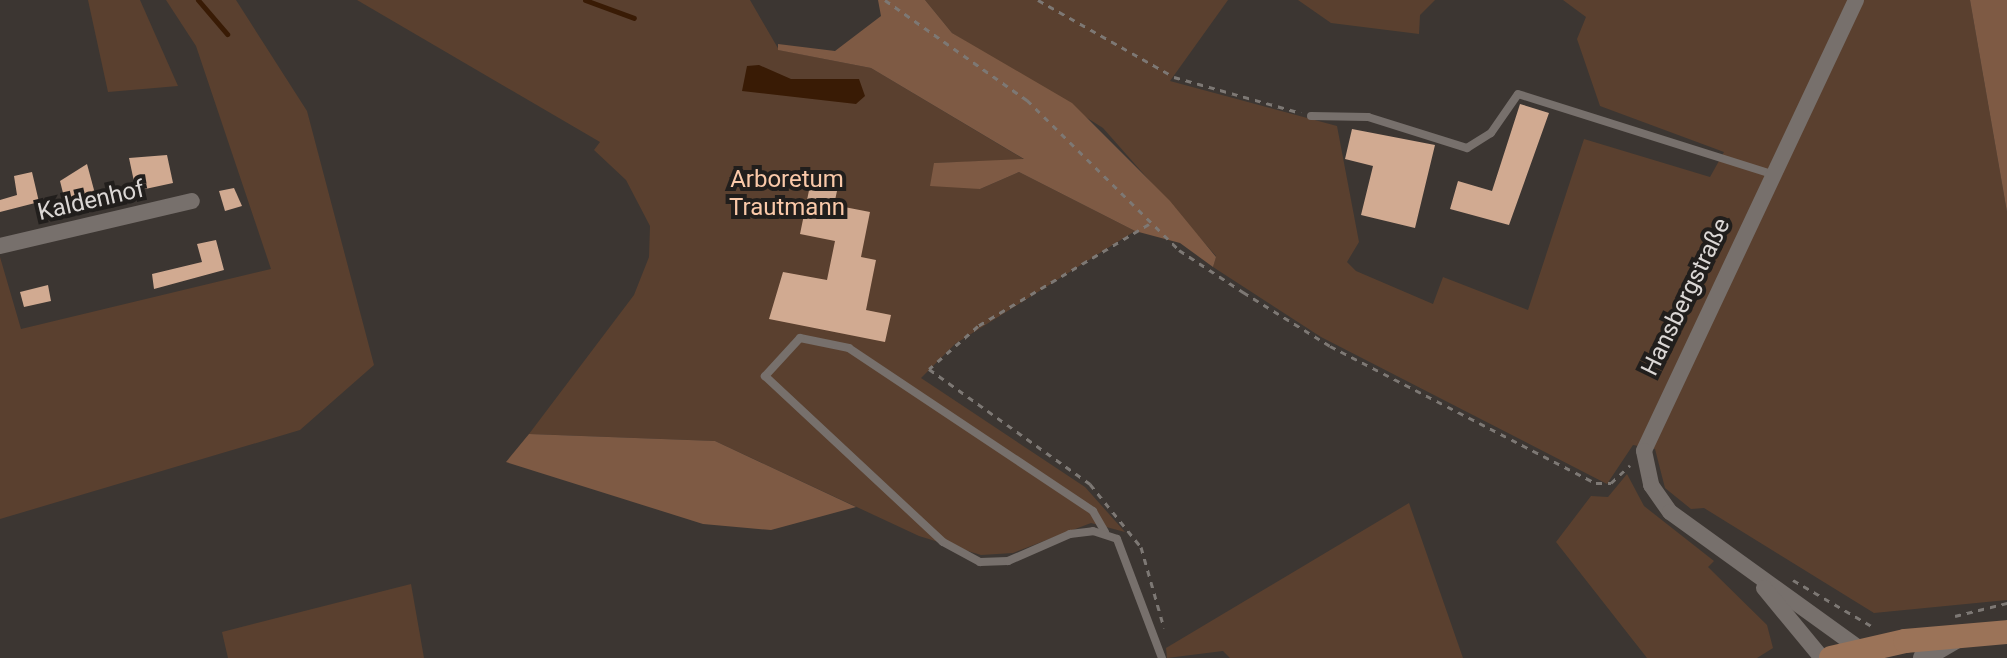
<!DOCTYPE html>
<html>
<head>
<meta charset="utf-8">
<style>
	body { margin:0 }
	#map { position:relative; width:2007px; height:658px; overflow:hidden; background:#3c3632; font-family:Roboto,sans-serif }
	div>[style] { position:absolute }
	.green>* { inset:0; background:#5a402f }
	.forest>* { inset:0; background:#7e5a44 }
	.water>* { inset:0; background:#391b05 }
	.stream>* { height:5px; margin:-2.5px; padding:0 2.5px; transform-origin:2.5px; border-radius:2.5px; background:#391b05 }
	.building>* { inset:0; background:#d1aa91 }
	.path>* { height:3px; margin-top:-1.5px; transform-origin:0; background:repeating-linear-gradient(90deg,#7d7874 0 6px,transparent 0 12px) }
	.service>* { height:8px; margin:-4px; padding:0 4px; transform-origin:4px; border-radius:4px; background:#77706c }
	.minor>* { height:16px; margin:-8px; padding:0 8px; transform-origin:8px; border-radius:8px; background:#77706c }
	.tertiary>* { height:20px; margin:-10px; padding:0 10px; transform-origin:10px; border-radius:10px; background:#77706c }
	.primary>* { height:24px; margin:-12px; padding:0 12px; transform-origin:12px; border-radius:12px; background:#9b7358 }
	span { translate:-50% -50%; white-space:nowrap; text-align:center; line-height:1.15; -webkit-text-stroke:8px #211e1c; paint-order:stroke }
	.park-label { font-size:24px; color:#fac9a9 }
	.street-label { font-size:24px; color:#dbd7d5 }
</style>
</head>
<body>
<div id="map">
	<div class="green">
		<div style="clip-path:polygon(88px 0,140px 0,178px 86px,108px 92px)"></div>
		<div style="clip-path:polygon(166px 0,236px 0,307px 111px,374px 365px,300px 430px,0 519px,0 257px,21px 329px,271px 269px,196px 46px)"></div>
		<div style="clip-path:polygon(357px 0,750px 0,779px 50px,871px 68px,1025px 160px,934px 163px,980px 189px,1019px 172px,1135px 231px,955px 344px,921px 378px,1085px 487px,1125px 532px,1091px 523px,1013px 553px,981px 555px,919px 536px,715px 441px,529px 434px,634px 295px,649px 257px,650px 226px,626px 180px,594px 150px,600px 142px)"></div>
		<div style="clip-path:polygon(925px 0,1228px 0,1170px 81px,1337px 126px,1359px 242px,1347px 262px,1356px 271px,1433px 304px,1443px 277px,1528px 310px,1584px 139px,1710px 177px,1724px 152px,1600px 106px,1577px 39px,1586px 17px,1563px 0,1970px 0,2007px 212px,2007px 600px,1874px 613px,1704px 508px,1691px 509px,1665px 488px,1655px 449px,1633px 445px,1607px 484px,1321px 337px,1213px 267px,1216px 256px,1103px 128px,952px 33px)"></div>
		<div style="clip-path:polygon(1298px 0,1435px 0,1420px 15px,1419px 34px,1331px 23px)"></div>
		<div style="clip-path:polygon(1627px 474px,1644px 506px,1714px 561px,1708px 567px,1767px 625px,1773px 648px,1757px 658px,1647px 658px,1556px 542px,1591px 496px,1608px 497px)"></div>
		<div style="clip-path:polygon(1409px 503px,1463px 658px,1230px 658px,1223px 651px,1167px 658px,1166px 648px)"></div>
		<div style="clip-path:polygon(411px 584px,424px 658px,228px 658px,222px 632px)"></div>
	</div>
	<div class="forest">
		<div style="clip-path:polygon(878px 0,925px 0,952px 33px,1072px 103px,1170px 201px,1216px 257px,1213px 267px,1180px 243px,1135px 231px,1019px 172px,980px 189px,930px 186px,934px 163px,1024px 159px,871px 68px,778px 50px,778px 44px,835px 51px,881px 16px)"></div>
		<div style="clip-path:polygon(1970px 0,2007px 0,2007px 212px)"></div>
		<div style="clip-path:polygon(529px 434px,715px 441px,856px 507px,771px 530px,703px 524px,506px 462px)"></div>
	</div>
	<div class="water">
		<div style="clip-path:polygon(759px 65px,791px 79px,859px 79px,865px 96px,856px 104px,742px 91px,747px 66px)"></div>
	</div>
	<div class="stream">
		<div style="left:198px;top:0;width:45px;rotate:49.5deg"></div>
		<div style="left:585px;top:0;width:52px;rotate:20.2deg"></div>
	</div>
	<div class="building">
		<div style="clip-path:polygon(1520px 104px,1549px 113px,1509px 225px,1450px 209px,1458px 181px,1492px 191px)"></div>
		<div style="clip-path:polygon(1352px 129px,1435px 145px,1415px 228px,1361px 215px,1373px 166px,1345px 159px)"></div>
		<div style="clip-path:polygon(167px 155px,173px 183px,136px 191px,129px 158px)"></div>
		<div style="clip-path:polygon(87px 164px,97px 201px,67px 209px,60px 181px)"></div>
		<div style="clip-path:polygon(813px 171px,840px 177px,834px 205px,870px 212px,861px 257px,876px 260px,866px 310px,891px 315px,885px 342px,769px 319px,783px 272px,827px 280px,835px 241px,800px 234px)"></div>
		<div style="clip-path:polygon(32px 172px,39px 202px,0 212px,0 200px,17px 195px,14px 176px)"></div>
		<div style="clip-path:polygon(234px 188px,242px 206px,225px 211px,219px 191px)"></div>
		<div style="clip-path:polygon(216px 240px,224px 270px,154px 289px,152px 274px,202px 262px,197px 244px)"></div>
		<div style="clip-path:polygon(48px 285px,51px 301px,24px 307px,20px 292px)"></div>
	</div>
	<div class="path">
		<div style="left:885px;top:0;width:174px;rotate:35.2deg"></div>
		<div style="left:1027px;top:100px;width:214px;rotate:44.6deg"></div>
		<div style="left:1179px;top:250px;width:77px;rotate:33.3deg"></div>
		<div style="left:1243px;top:292px;width:102px;rotate:31.8deg"></div>
		<div style="left:1330px;top:346px;width:299px;rotate:27.3deg"></div>
		<div style="left:1596px;top:483px;width:15px"></div>
		<div style="left:1611px;top:483px;width:26px;rotate:-43deg"></div>
		<div style="left:1038px;top:0;width:156px;rotate:29.5deg"></div>
		<div style="left:1174px;top:77px;width:132px;rotate:15.8deg"></div>
		<div style="left:1149px;top:224px;width:199px;rotate:149.2deg"></div>
		<div style="left:978px;top:326px;width:65px;rotate:138.7deg"></div>
		<div style="left:929px;top:369px;width:198px;rotate:35.5deg"></div>
		<div style="left:1090px;top:484px;width:81px;rotate:51deg"></div>
		<div style="left:1141px;top:547px;width:84px;rotate:74.1deg"></div>
		<div style="left:1793px;top:580px;width:93px;rotate:30.4deg"></div>
		<div style="left:1955px;top:616px;width:54px;rotate:-14deg"></div>
	</div>
	<div class="service">
		<div style="left:1311px;top:116px;width:57px;rotate:1deg"></div>
		<div style="left:1368px;top:117px;width:104px;rotate:17.4deg"></div>
		<div style="left:1467px;top:148px;width:28px;rotate:-32deg"></div>
		<div style="left:1491px;top:133px;width:47px;rotate:-55.3deg"></div>
		<div style="left:1518px;top:94px;width:266px;rotate:17.5deg"></div>
		<div style="left:1105px;top:532px;width:24px;rotate:-120deg"></div>
		<div style="left:1093px;top:511px;width:293px;rotate:-146.3deg"></div>
		<div style="left:849px;top:348px;width:50px;rotate:-168.5deg"></div>
		<div style="left:800px;top:338px;width:52px;rotate:132.6deg"></div>
		<div style="left:765px;top:376px;width:243px;rotate:43deg"></div>
		<div style="left:943px;top:542px;width:42px;rotate:28.4deg"></div>
		<div style="left:980px;top:562px;width:28px;rotate:-2deg"></div>
		<div style="left:1008px;top:561px;width:68px;rotate:-23.5deg"></div>
		<div style="left:1070px;top:534px;width:23px;rotate:-7deg"></div>
		<div style="left:1093px;top:531px;width:25px;rotate:18deg"></div>
		<div style="left:1117px;top:539px;width:127px;rotate:69.3deg"></div>
	</div>
	<div class="minor">
		<div style="left:1856px;top:0;width:498px;rotate:115.2deg"></div>
		<div style="left:1644px;top:451px;width:35px;rotate:78deg"></div>
		<div style="left:1651px;top:485px;width:33px;rotate:55deg"></div>
		<div style="left:1670px;top:512px;width:236px;rotate:35.8deg"></div>
		<div style="left:0;top:246px;width:197px;rotate:-13.2deg"></div>
		<div style="left:1764px;top:588px;width:91px;rotate:50.4deg"></div>
	</div>
	<div class="tertiary">
		<div style="left:1923px;top:658px;width:44px;rotate:-30.1deg"></div>
	</div>
	<div class="primary">
		<div style="left:1831px;top:658px;width:76px;rotate:-12.9deg"></div>
		<div style="left:1905px;top:641px;width:102px;rotate:-5deg"></div>
	</div>
	<div class="park-label">
		<span style="left:787px;top:194px">Arboretum<br>Trautmann</span>
	</div>
	<div class="street-label">
		<span style="left:91px;top:201px;rotate:-13deg">Kaldenhof</span>
		<span style="left:1686px;top:297px;rotate:-64deg">Hansbergstraße</span>
	</div>
</div>
</body>
</html>
